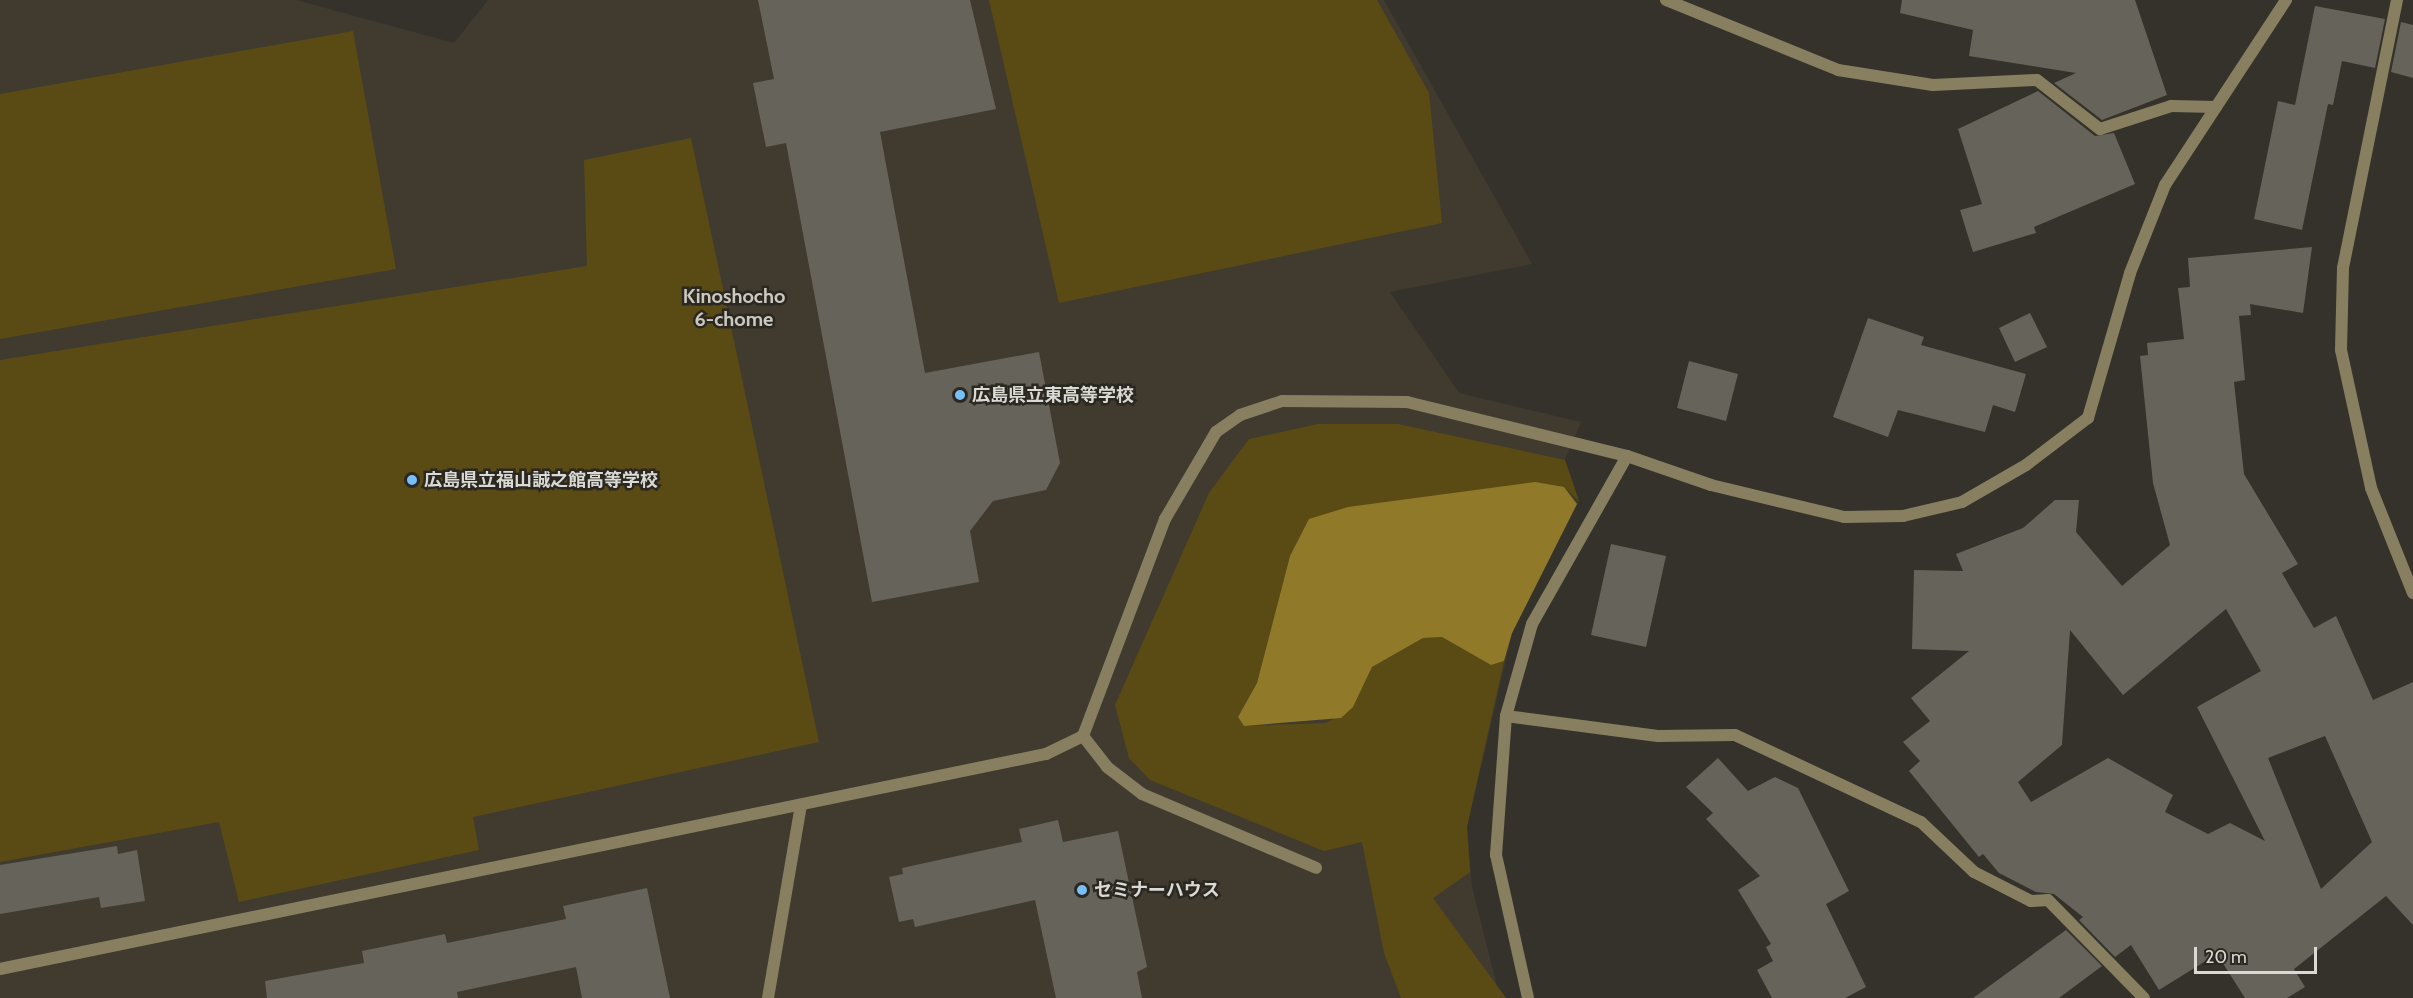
<!DOCTYPE html>
<html>
<head>
<meta charset="utf-8">
<style>
	body { margin:0 }
	#map { position:relative; width:2413px; height:998px; overflow:hidden; background:#35322b; font-family:Cabin,"Noto Sans JP",sans-serif }
	div>[style] { position:absolute }
	.built>* { inset:0; background:#403b2e }
	.green>* { inset:0; background:#5a4b15 }
	.water>* { inset:0; background:#907a29 }
	.building>* { inset:0; background:#65635a }
	.service>* { height:12px; margin:-6px; padding:0 6px; transform-origin:6px; border-radius:6px; background:#887f60 }
	.minor>* { height:12px; margin:-6px; padding:0 6px; transform-origin:6px; border-radius:6px; background:#887f60 }
	.tertiary>* { height:12px; margin:-6px; padding:0 6px; transform-origin:6px; border-radius:6px; background:#887f60 }
	.dots>* { width:16px; height:16px; translate:-50% -50%; box-sizing:border-box; border:3px solid #2b2821; border-radius:50% }
	span { translate:-50% -50%; white-space:nowrap; text-align:center; line-height:1.15; -webkit-text-stroke:5px #2b2821; paint-order:stroke }
	.poi-label { font-size:18px; color:#dad9d4; font-weight:700 }
	.left { translate:0 -50%; text-align:left }
	.neighbourhood-label { font-size:20px; color:#cbc8be; font-weight:700 }
	.scale { position:absolute; left:2194px; top:947px; width:123px; height:27px; box-sizing:border-box; border:3px solid #dad9d4; border-top:0; padding-left:8px; font-size:18px; line-height:21px; white-space:nowrap; color:#dad9d4; -webkit-text-stroke:4px #2b2821; paint-order:stroke }
</style>
</head>
<body>
<div id="map">
	<div class="built">
		<div style="clip-path:polygon(0 0,296px 0,454px 43px,488px 0,1384px 0,1532px 264px,1390px 292px,1459px 393px,1581px 422px,1565px 460px,1579px 501px,1512px 634px,1467px 827px,1472px 886px,1500px 998px,0 998px)"></div>
	</div>
	<div class="green">
		<div style="clip-path:polygon(989px 0,1377px 0,1429px 93px,1442px 223px,1059px 303px)"></div>
		<div style="clip-path:polygon(353px 31px,396px 269px,0 339px,0 94px)"></div>
		<div style="clip-path:polygon(691px 138px,819px 742px,473px 817px,479px 850px,239px 902px,219px 822px,0 862px,0 360px,587px 266px,584px 160px)"></div>
		<div style="clip-path:polygon(1318px 424px,1398px 424px,1565px 460px,1579px 501px,1564px 487px,1290px 556px,1257px 683px,1238px 717px,1244px 726px,1326px 723px,1353px 707px,1372px 667px,1423px 638px,1442px 637px,1491px 665px,1504px 661px,1467px 827px,1470px 872px,1433px 898px,1506px 998px,1401px 998px,1384px 953px,1362px 842px,1324px 851px,1150px 780px,1129px 758px,1115px 705px,1209px 493px,1249px 439px)"></div>
	</div>
	<div class="water">
		<div style="clip-path:polygon(1535px 482px,1564px 487px,1577px 504px,1512px 633px,1504px 661px,1491px 665px,1442px 637px,1423px 638px,1372px 667px,1353px 707px,1341px 718px,1244px 726px,1238px 717px,1257px 683px,1290px 556px,1309px 519px,1348px 507px)"></div>
	</div>
	<div class="building">
		<div style="clip-path:polygon(758px 0,970px 0,996px 109px,880px 132px,925px 373px,1039px 352px,1060px 463px,1046px 490px,993px 501px,970px 531px,979px 582px,872px 602px,786px 143px,766px 147px,753px 83px,774px 79px)"></div>
		<div style="clip-path:polygon(1902px 0,2135px 0,2167px 95px,2102px 120px,2054px 83px,2076px 73px,1969px 56px,1973px 30px,1900px 13px)"></div>
		<div style="clip-path:polygon(2315px 6px,2385px 19px,2375px 68px,2342px 61px,2333px 105px,2328px 104px,2302px 230px,2254px 219px,2278px 101px,2295px 105px)"></div>
		<div style="clip-path:polygon(2401px 22px,2413px 25px,2413px 78px,2391px 72px)"></div>
		<div style="clip-path:polygon(2038px 91px,2095px 136px,2114px 133px,2135px 184px,2034px 227px,2036px 233px,1973px 252px,1960px 210px,1982px 204px,1958px 129px)"></div>
		<div style="clip-path:polygon(evenodd,2312px 247px,2303px 313px,2250px 304px,2251px 315px,2239px 316px,2245px 380px,2234px 382px,2244px 474px,2298px 564px,2282px 573px,2314px 628px,2336px 616px,2373px 700px,2413px 682px,2413px 925px,2386px 896px,2294px 969px,2305px 987px,2287px 998px,2245px 998px,2217px 954px,2159px 990px,2131px 945px,2115px 957px,2079px 920px,2083px 917px,2054px 894px,2036px 892px,1999px 873px,1983px 854px,1979px 857px,1909px 771px,1920px 761px,1903px 742px,1930px 721px,1911px 698px,1969px 651px,1912px 649px,1914px 570px,1963px 571px,1956px 554px,2023px 528px,2055px 500px,2079px 500px,2076px 532px,2122px 586px,2170px 545px,2153px 483px,2140px 356px,2148px 355px,2147px 343px,2184px 339px,2178px 288px,2190px 287px,2188px 258px,2312px 247px,2226px 609px,2261px 671px,2197px 707px,2265px 841px,2230px 823px,2208px 834px,2165px 812px,2173px 795px,2108px 758px,2031px 802px,2018px 782px,2062px 745px,2070px 630px,2123px 695px,2226px 609px,2312px 247px,2325px 736px,2372px 842px,2321px 889px,2268px 758px,2325px 736px)"></div>
		<div style="clip-path:polygon(2030px 313px,2047px 347px,2015px 362px,1999px 328px)"></div>
		<div style="clip-path:polygon(1868px 318px,1924px 337px,1921px 345px,2026px 374px,2015px 412px,1993px 405px,1985px 432px,1898px 410px,1888px 437px,1833px 417px)"></div>
		<div style="clip-path:polygon(1689px 361px,1738px 374px,1726px 421px,1677px 408px)"></div>
		<div style="clip-path:polygon(1611px 544px,1666px 556px,1646px 647px,1591px 635px)"></div>
		<div style="clip-path:polygon(1718px 758px,1748px 791px,1775px 777px,1798px 788px,1849px 891px,1826px 904px,1866px 987px,1845px 998px,1772px 998px,1757px 970px,1773px 961px,1766px 947px,1771px 944px,1738px 890px,1760px 876px,1706px 819px,1713px 813px,1686px 787px)"></div>
		<div style="clip-path:polygon(1058px 820px,1063px 842px,1118px 831px,1147px 967px,1137px 972px,1142px 998px,1056px 998px,1035px 900px,915px 927px,913px 919px,899px 922px,889px 877px,903px 874px,902px 868px,1022px 842px,1019px 829px)"></div>
		<div style="clip-path:polygon(117px 846px,118px 854px,137px 850px,145px 901px,101px 908px,99px 897px,0 914px,0 865px)"></div>
		<div style="clip-path:polygon(647px 888px,670px 998px,582px 998px,576px 967px,457px 992px,458px 998px,267px 998px,265px 981px,364px 963px,362px 951px,445px 934px,447px 943px,566px 919px,563px 906px)"></div>
		<div style="clip-path:polygon(2066px 930px,2102px 966px,2059px 998px,1973px 998px)"></div>
	</div>
	<div class="service">
		<div style="left:1083px;top:736px;width:39px;rotate:52deg"></div>
		<div style="left:1107px;top:767px;width:44px;rotate:37.6deg"></div>
		<div style="left:1142px;top:794px;width:189px;rotate:23deg"></div>
		<div style="left:0;top:969px;width:1068px;rotate:-11.62deg"></div>
		<div style="left:1046px;top:754px;width:41px;rotate:-25.9deg"></div>
		<div style="left:1083px;top:736px;width:232px;rotate:-69.3deg"></div>
		<div style="left:1165px;top:519px;width:101px;rotate:-59.6deg"></div>
		<div style="left:1216px;top:432px;width:29px;rotate:-35deg"></div>
		<div style="left:1240px;top:415px;width:44px;rotate:-18.4deg"></div>
		<div style="left:1282px;top:401px;width:125px;rotate:0.5deg"></div>
		<div style="left:1407px;top:402px;width:227px;rotate:13.8deg"></div>
		<div style="left:768px;top:998px;width:196px;rotate:-80.3deg"></div>
	</div>
	<div class="minor">
		<div style="left:1666px;top:0;width:186px;rotate:22.1deg"></div>
		<div style="left:1838px;top:70px;width:96px;rotate:9deg"></div>
		<div style="left:1933px;top:85px;width:104px;rotate:-2.8deg"></div>
		<div style="left:2037px;top:80px;width:80px;rotate:37.9deg"></div>
		<div style="left:2100px;top:129px;width:75px;rotate:-17.9deg"></div>
		<div style="left:2171px;top:106px;width:45px;rotate:1.3deg"></div>
		<div style="left:2397px;top:0;width:273px;rotate:101.4deg"></div>
		<div style="left:2343px;top:268px;width:82px;rotate:91.4deg"></div>
		<div style="left:2341px;top:350px;width:141px;rotate:77.7deg"></div>
		<div style="left:2371px;top:488px;width:113px;rotate:68.2deg"></div>
		<div style="left:1506px;top:716px;width:153px;rotate:7.5deg"></div>
		<div style="left:1658px;top:736px;width:77px;rotate:-0.7deg"></div>
		<div style="left:1735px;top:735px;width:205px;rotate:25.1deg"></div>
		<div style="left:1921px;top:822px;width:73px;rotate:43.3deg"></div>
		<div style="left:1974px;top:872px;width:64px;rotate:27deg"></div>
		<div style="left:2031px;top:901px;width:17px;rotate:-3deg"></div>
		<div style="left:2048px;top:900px;width:137px;rotate:45.6deg"></div>
	</div>
	<div class="tertiary">
		<div style="left:1528px;top:998px;width:147px;rotate:-102.6deg"></div>
		<div style="left:1496px;top:855px;width:139px;rotate:-85.9deg"></div>
		<div style="left:1506px;top:716px;width:96px;rotate:-74.2deg"></div>
		<div style="left:1532px;top:624px;width:193px;rotate:-60.5deg"></div>
		<div style="left:1627px;top:456px;width:89px;rotate:19deg"></div>
		<div style="left:1711px;top:485px;width:137px;rotate:13.5deg"></div>
		<div style="left:1844px;top:517px;width:59px;rotate:-1deg"></div>
		<div style="left:1903px;top:516px;width:61px;rotate:-13.3deg"></div>
		<div style="left:1962px;top:502px;width:74px;rotate:-30deg"></div>
		<div style="left:2026px;top:465px;width:78px;rotate:-37.2deg"></div>
		<div style="left:2088px;top:418px;width:151px;rotate:-73.8deg"></div>
		<div style="left:2130px;top:273px;width:95px;rotate:-68.3deg"></div>
		<div style="left:2165px;top:185px;width:221px;rotate:-56.8deg"></div>
	</div>
	<div class="dots">
		<div style="left:960px;top:395px;background:#78bff7"></div>
		<div style="left:412px;top:480px;background:#78bff7"></div>
		<div style="left:1082px;top:890px;background:#78bff7"></div>
	</div>
	<div class="poi-label">
		<span class="left" style="left:972px;top:395px">広島県立東高等学校</span>
		<span class="left" style="left:424px;top:480px">広島県立福山誠之館高等学校</span>
		<span class="left" style="left:1094px;top:890px">セミナーハウス</span>
	</div>
	<div class="neighbourhood-label">
		<span style="left:734px;top:308px">Kinoshocho<br>6-chome</span>
	</div>
	<div class="scale">20 m</div>
</div>
</body>
</html>
